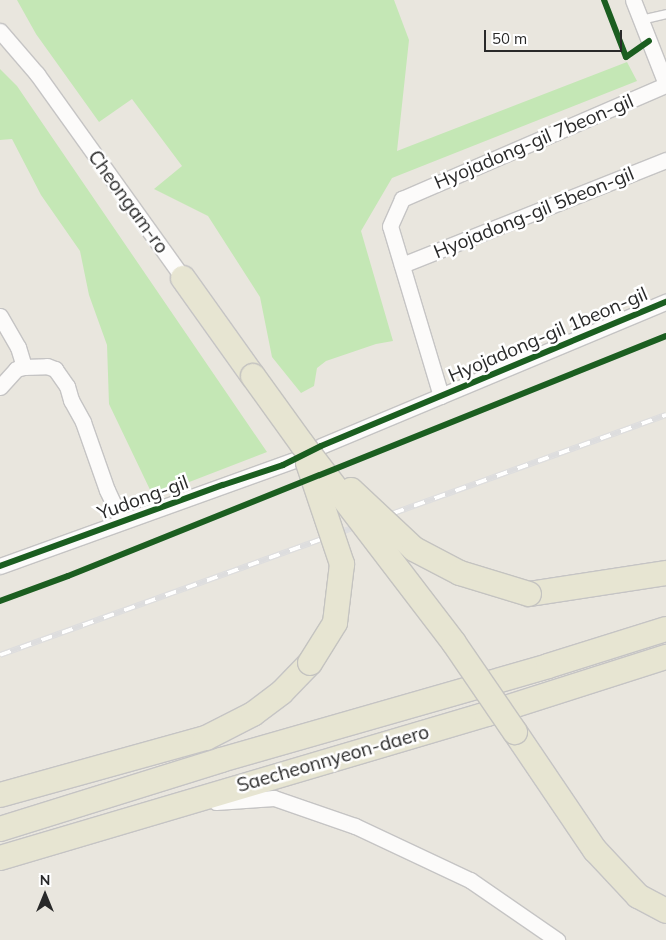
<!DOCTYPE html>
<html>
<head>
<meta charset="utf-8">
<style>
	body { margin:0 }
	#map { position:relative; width:666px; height:940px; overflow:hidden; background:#e9e6de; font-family:Mulish,sans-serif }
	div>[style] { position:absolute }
	.green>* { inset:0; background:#c4e7b5 }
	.roads { filter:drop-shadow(1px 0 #c5c4c4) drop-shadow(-1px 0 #c5c4c4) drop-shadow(0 1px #c5c4c4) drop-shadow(0 -1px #c5c4c4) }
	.service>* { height:8px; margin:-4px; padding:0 4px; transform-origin:4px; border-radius:4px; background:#fcfbfa }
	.minor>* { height:15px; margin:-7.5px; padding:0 7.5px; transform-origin:7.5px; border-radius:7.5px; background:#fcfbfa }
	.primary>* { height:24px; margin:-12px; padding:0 12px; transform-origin:12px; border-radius:12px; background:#e7e5d2 }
	.rail>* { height:5.5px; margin-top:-2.75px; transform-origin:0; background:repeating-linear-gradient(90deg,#fff 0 11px,#ddddde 0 22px); box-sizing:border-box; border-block:1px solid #ddddde }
	.bridges { filter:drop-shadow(1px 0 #c4c3c0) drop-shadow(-1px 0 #c4c3c0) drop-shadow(0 1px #c4c3c0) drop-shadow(0 -1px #c4c3c0) }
	.primary-bridge>* { height:24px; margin:-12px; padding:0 12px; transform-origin:12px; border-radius:12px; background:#e7e5d2 }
	.cycleway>* { height:6px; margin:-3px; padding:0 3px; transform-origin:3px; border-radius:3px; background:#1b5e20 }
	span { translate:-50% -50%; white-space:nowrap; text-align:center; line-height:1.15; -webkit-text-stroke:5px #fff; paint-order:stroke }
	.street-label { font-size:19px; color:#292929 }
	.north { position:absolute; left:20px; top:870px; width:50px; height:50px; -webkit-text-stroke:4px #fff; paint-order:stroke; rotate:0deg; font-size:14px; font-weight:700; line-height:20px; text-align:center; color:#292929 }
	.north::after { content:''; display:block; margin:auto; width:18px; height:22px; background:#292929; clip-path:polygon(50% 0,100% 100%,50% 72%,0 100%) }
	.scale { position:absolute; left:484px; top:30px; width:138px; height:22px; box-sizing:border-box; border:2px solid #292929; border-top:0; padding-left:6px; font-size:15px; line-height:18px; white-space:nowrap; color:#292929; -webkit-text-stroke:4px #fff; paint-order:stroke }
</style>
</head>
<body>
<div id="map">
	<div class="green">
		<div style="clip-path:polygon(17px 0,394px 0,409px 40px,397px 151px,627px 62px,637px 81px,392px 178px,361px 231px,393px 341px,376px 344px,326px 361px,317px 368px,314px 386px,301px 393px,272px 357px,260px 297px,208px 216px,154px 189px,182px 166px,132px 99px,99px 122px,36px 34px)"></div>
		<div style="clip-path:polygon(0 69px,17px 86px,267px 452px,153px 496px,109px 404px,107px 345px,89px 295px,80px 251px,41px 195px,12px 139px,0 140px)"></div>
	</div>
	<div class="roads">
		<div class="service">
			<div style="left:641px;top:20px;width:26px;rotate:-13deg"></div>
		</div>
		<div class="minor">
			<div style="left:633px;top:0;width:90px;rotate:68.6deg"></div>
			<div style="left:0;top:31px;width:57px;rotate:49.3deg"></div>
			<div style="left:37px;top:74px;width:251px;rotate:54.4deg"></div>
			<div style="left:402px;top:265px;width:284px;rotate:-21.7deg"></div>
			<div style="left:0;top:316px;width:36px;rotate:60deg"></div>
			<div style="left:18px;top:347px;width:21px;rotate:73deg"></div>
			<div style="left:0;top:387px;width:24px;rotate:-48deg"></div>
			<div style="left:16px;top:369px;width:8px;rotate:-14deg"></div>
			<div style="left:24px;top:367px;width:23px;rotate:-2deg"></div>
			<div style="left:47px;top:366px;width:9px;rotate:21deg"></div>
			<div style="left:55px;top:369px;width:21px;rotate:55deg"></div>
			<div style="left:67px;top:386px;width:15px;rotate:74deg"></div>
			<div style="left:71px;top:400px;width:25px;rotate:61deg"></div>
			<div style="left:83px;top:422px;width:72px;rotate:70.6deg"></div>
			<div style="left:107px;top:490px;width:35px;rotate:65deg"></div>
			<div style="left:441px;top:396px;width:177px;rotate:-106.7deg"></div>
			<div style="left:390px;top:226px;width:30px;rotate:-66deg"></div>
			<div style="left:402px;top:199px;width:288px;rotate:-23.4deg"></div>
			<div style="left:321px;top:446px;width:374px;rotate:-22.7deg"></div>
			<div style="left:0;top:566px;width:316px;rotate:-19.8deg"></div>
			<div style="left:216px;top:802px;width:58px;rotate:-3.9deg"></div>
			<div style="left:274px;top:798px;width:86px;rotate:19.1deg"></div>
			<div style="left:355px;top:826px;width:127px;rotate:25.2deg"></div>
			<div style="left:470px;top:880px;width:106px;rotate:34.6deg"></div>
		</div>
		<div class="primary">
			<div style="left:183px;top:278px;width:120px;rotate:54.5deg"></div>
			<div style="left:529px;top:594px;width:139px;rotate:-8.7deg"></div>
			<div style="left:515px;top:732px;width:143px;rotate:55.9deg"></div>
			<div style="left:595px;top:850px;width:63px;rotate:46.9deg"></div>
			<div style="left:638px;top:896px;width:32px;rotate:28deg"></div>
			<div style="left:0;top:795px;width:214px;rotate:-15.5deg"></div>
			<div style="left:206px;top:738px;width:53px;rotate:-27.1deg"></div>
			<div style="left:253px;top:714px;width:36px;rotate:-37deg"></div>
			<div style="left:282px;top:692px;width:40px;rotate:-46deg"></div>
			<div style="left:0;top:829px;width:232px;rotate:-17.3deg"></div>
			<div style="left:221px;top:760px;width:340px;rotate:-16deg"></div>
			<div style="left:548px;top:666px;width:124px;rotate:-17.4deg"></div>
			<div style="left:0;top:858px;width:508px;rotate:-16.47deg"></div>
			<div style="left:487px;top:714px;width:188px;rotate:-17.7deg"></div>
		</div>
	</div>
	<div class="rail">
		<div style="left:0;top:655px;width:708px;rotate:-19.82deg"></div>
	</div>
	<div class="bridges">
		<div class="primary-bridge">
			<div style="left:253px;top:376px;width:84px;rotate:54.2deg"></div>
			<div style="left:302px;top:444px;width:250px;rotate:52.6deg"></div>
			<div style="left:454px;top:643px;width:108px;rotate:55.6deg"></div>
			<div style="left:308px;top:463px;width:107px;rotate:71.4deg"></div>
			<div style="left:342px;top:564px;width:59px;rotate:96.8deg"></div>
			<div style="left:335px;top:623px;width:47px;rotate:122deg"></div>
			<div style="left:351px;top:490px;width:86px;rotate:43.1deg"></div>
			<div style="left:414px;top:549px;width:52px;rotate:27.6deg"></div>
			<div style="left:460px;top:573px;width:72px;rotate:16.9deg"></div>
		</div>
	</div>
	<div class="cycleway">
		<div style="left:604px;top:0;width:61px;rotate:68.9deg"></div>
		<div style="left:626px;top:57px;width:28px;rotate:-35deg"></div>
		<div style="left:0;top:566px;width:237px;rotate:-20deg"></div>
		<div style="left:223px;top:485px;width:63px;rotate:-18.4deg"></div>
		<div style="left:283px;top:465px;width:42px;rotate:-26.6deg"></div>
		<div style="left:321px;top:446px;width:374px;rotate:-22.7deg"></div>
		<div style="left:0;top:601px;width:72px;rotate:-20.2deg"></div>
		<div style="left:68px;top:576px;width:644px;rotate:-21.87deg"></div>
	</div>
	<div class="street-label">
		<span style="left:534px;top:142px;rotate:-23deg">Hyojadong-gil 7beon-gil</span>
		<span style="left:128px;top:202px;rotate:54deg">Cheongam-ro</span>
		<span style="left:534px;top:213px;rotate:-22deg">Hyojadong-gil 5beon-gil</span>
		<span style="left:548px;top:335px;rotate:-23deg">Hyojadong-gil 1beon-gil</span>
		<span style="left:143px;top:498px;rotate:-20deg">Yudong-gil</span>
		<span style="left:333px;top:759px;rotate:-16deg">Saecheonnyeon-daero</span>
	</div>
	<div class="north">N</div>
	<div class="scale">50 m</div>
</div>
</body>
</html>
